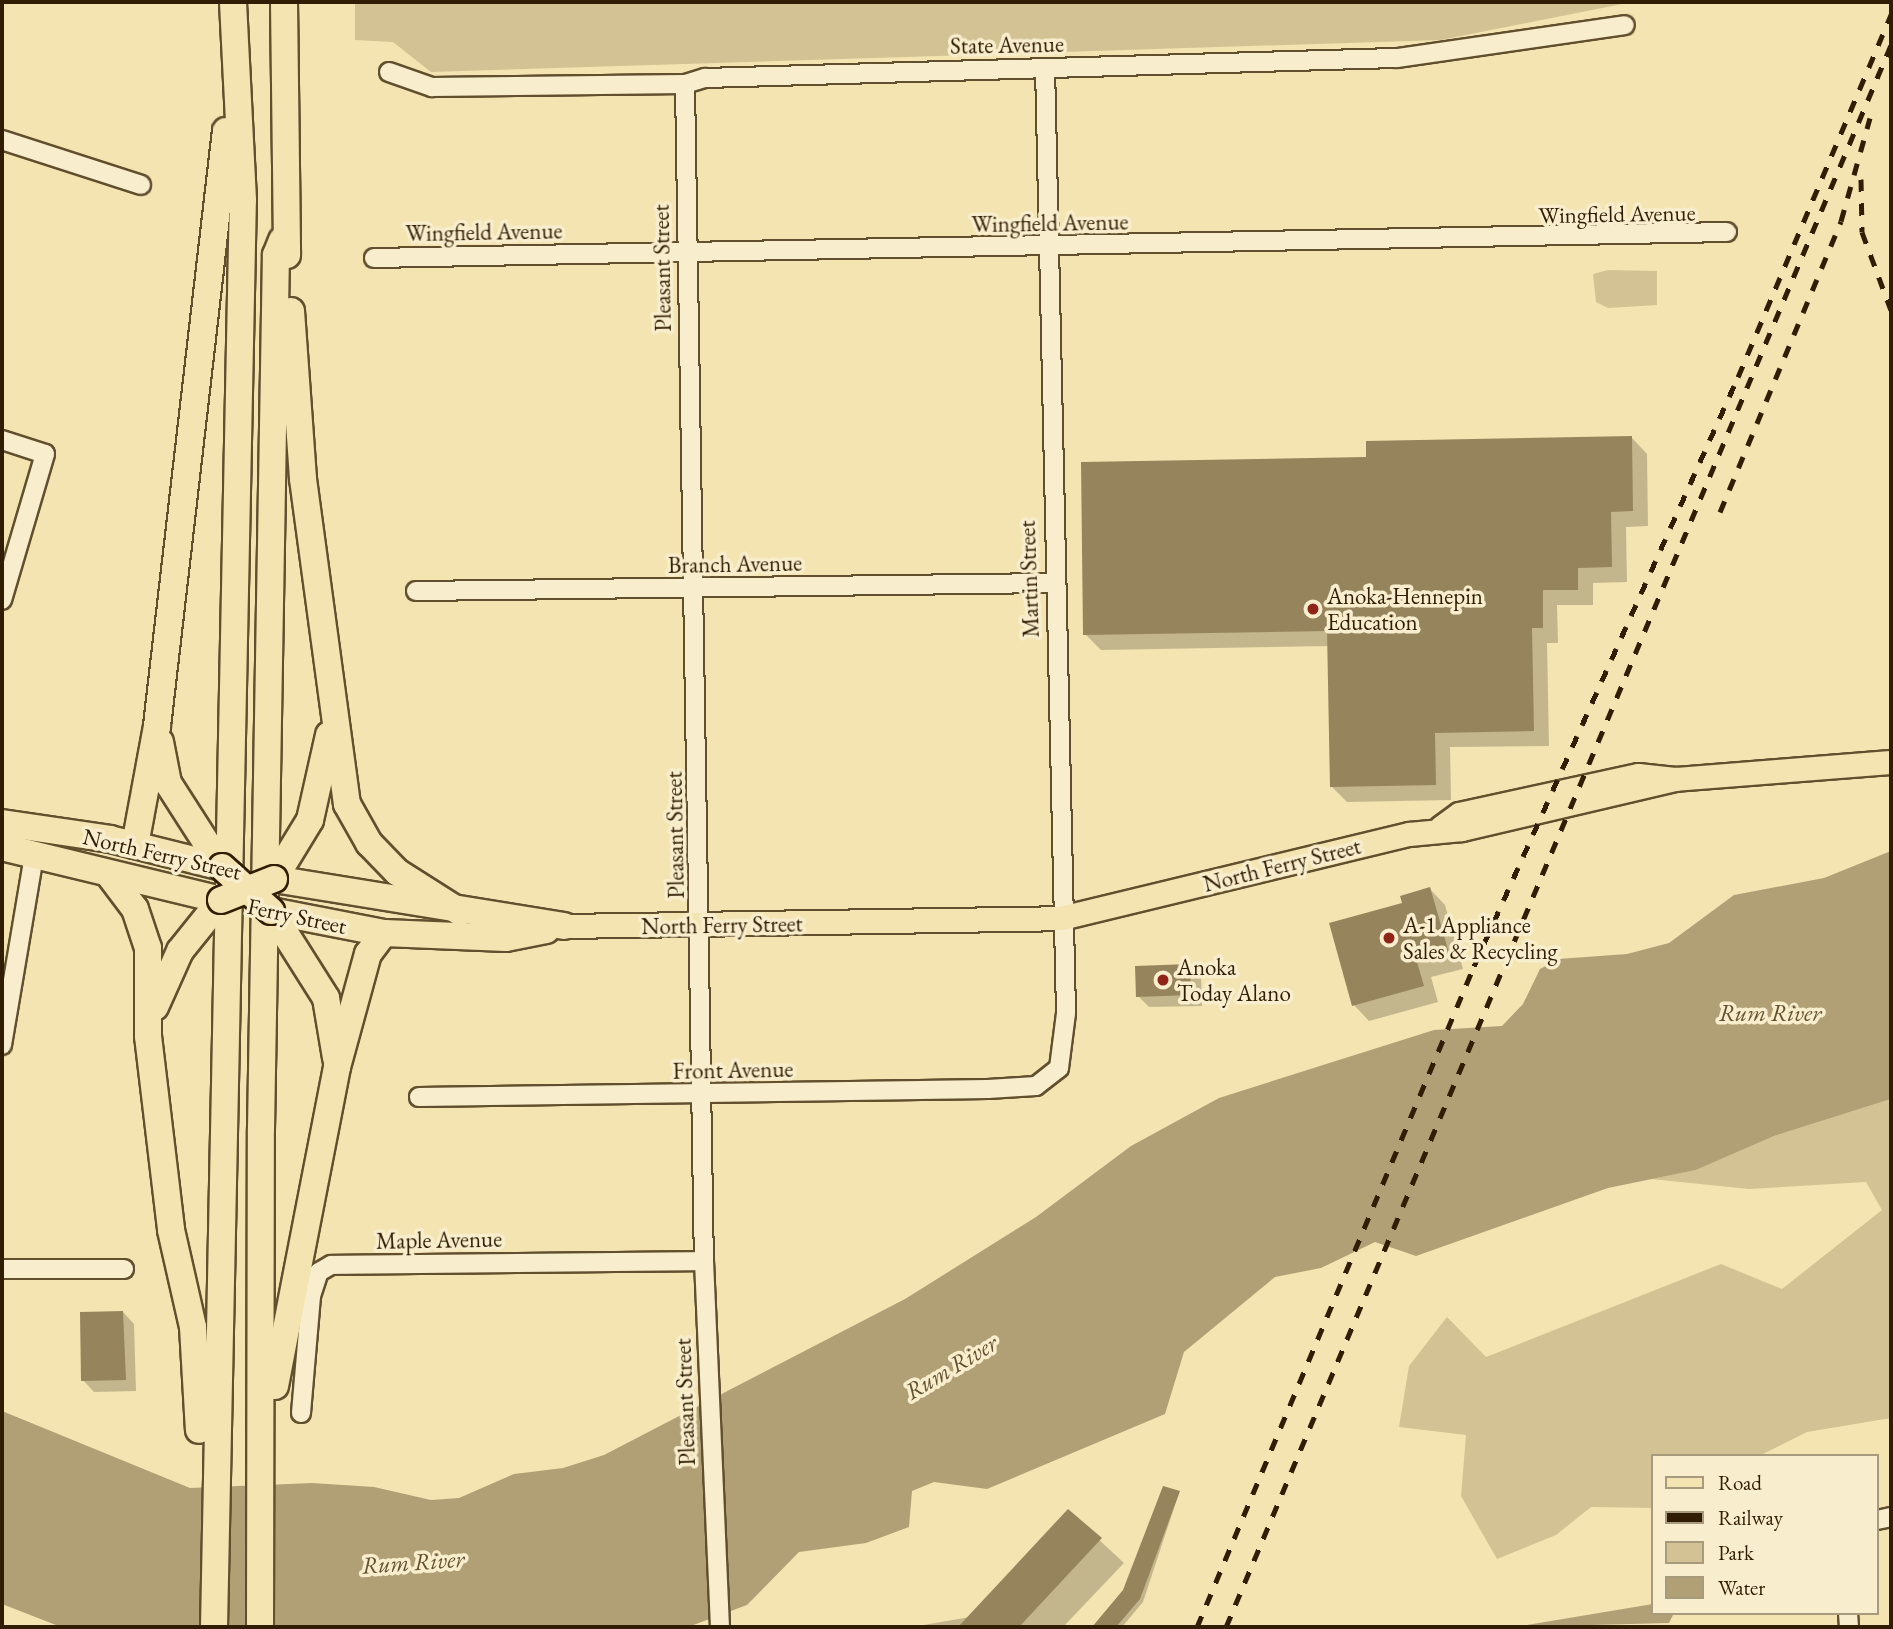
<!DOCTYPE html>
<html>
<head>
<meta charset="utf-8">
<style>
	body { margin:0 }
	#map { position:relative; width:1893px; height:1629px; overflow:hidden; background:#f4e4b1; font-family:"EB Garamond",serif }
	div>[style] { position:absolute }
	.green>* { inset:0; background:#d3c293 }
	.water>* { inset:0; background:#b1a076 }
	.shadow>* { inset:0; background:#0003 }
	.building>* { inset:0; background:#96845d }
	.roads { filter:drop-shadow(2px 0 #614f2e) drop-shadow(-2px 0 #614f2e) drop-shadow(0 2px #614f2e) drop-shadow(0 -2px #614f2e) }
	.minor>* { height:18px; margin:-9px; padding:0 9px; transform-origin:9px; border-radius:9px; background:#f8edcc }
	.major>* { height:23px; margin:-11.5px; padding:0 11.5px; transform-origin:11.5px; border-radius:11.5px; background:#f4e4b1 }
	.highway>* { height:26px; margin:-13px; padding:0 13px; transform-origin:13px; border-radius:13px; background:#f4e4b1 }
	.rail>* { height:5px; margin-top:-2.5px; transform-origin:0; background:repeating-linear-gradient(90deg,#301d03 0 12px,transparent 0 24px) }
	.bridges { filter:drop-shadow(2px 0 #301d03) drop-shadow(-2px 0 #301d03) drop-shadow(0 2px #301d03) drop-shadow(0 -2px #301d03) }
	.highway-bridge>* { height:26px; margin:-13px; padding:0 13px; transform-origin:13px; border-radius:13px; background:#f4e4b1 }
	.dots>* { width:19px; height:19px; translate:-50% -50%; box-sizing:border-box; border:4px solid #f8edcc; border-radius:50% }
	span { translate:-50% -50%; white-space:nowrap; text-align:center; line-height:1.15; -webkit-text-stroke:7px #f8edcc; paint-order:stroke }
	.street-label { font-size:23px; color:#301d03 }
	.poi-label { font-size:23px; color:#301d03 }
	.left { translate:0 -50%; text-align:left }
	.water-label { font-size:24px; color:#645131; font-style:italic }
	.frame { position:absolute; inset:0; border:4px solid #301d03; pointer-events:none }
	.legend { position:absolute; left:1651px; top:1454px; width:228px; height:161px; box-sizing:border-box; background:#f8edcc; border:2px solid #a89a7c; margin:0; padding:9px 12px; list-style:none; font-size:21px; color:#301d03 }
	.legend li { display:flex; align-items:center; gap:14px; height:35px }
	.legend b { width:35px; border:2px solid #a89a7c }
</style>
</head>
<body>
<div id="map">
	<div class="green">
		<div style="clip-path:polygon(355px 2px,1632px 2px,1441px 40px,431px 72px,393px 42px,355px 40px)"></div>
		<div style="clip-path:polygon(1608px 270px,1657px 271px,1657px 305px,1608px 308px,1596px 302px,1593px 274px)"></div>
		<div style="clip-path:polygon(1891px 1099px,1891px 1418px,1807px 1432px,1759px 1456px,1653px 1456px,1653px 1508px,1591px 1507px,1556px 1535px,1497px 1559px,1461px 1496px,1466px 1435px,1399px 1427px,1409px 1366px,1447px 1317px,1486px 1357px,1721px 1264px,1782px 1289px,1882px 1210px,1866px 1182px,1749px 1189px,1651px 1179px,1696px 1170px,1774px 1136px)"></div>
	</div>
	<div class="water">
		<div style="clip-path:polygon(1891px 851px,1891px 1099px,1774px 1136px,1696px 1170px,1608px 1188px,1416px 1256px,1375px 1242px,1321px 1268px,1275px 1277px,1184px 1352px,1165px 1414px,987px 1489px,934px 1482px,912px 1491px,909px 1527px,866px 1543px,799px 1552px,747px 1605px,688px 1627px,61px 1627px,2px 1604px,2px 1411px,190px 1488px,312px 1483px,374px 1487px,431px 1500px,459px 1498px,514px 1474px,563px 1468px,604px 1455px,905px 1299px,1036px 1217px,1131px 1146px,1219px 1098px,1434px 1030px,1502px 1026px,1523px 1004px,1540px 969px,1558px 959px,1627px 954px,1669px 943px,1734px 895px,1824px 878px)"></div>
		<div style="clip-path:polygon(1653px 1604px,1653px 1613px,1674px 1613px,1669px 1623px,1515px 1627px)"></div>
	</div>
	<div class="shadow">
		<div style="clip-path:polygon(1632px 438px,1647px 454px,1648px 526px,1626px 527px,1627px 582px,1593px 583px,1593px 605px,1557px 605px,1558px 643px,1547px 643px,1549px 746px,1450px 747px,1451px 800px,1347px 802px,1331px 786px,1329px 646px,1101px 650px,1085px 634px,1368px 459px)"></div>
		<div style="clip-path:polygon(1430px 889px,1445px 905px,1463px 969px,1431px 977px,1438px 1002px,1369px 1021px,1354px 1005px,1404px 904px)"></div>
		<div style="clip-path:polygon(1190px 966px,1201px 977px,1202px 1006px,1149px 1007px,1138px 996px)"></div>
		<div style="clip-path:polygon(123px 1312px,134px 1324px,136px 1391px,94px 1392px,83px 1380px)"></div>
		<div style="clip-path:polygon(1179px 1493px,1143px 1602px,1122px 1627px,1094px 1627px,1124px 1591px)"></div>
		<div style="clip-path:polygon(1068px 1511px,1124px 1563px,1063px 1627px,912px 1627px,970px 1617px)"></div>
	</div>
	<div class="building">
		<div style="clip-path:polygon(1632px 436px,1633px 511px,1611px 512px,1612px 567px,1578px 568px,1578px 590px,1543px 590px,1543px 628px,1532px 628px,1534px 731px,1435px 733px,1436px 785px,1330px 787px,1327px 631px,1083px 635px,1081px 462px,1366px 457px,1366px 441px)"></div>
		<div style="clip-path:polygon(1430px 887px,1449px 953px,1417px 962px,1424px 986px,1352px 1006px,1329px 923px,1402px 903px,1400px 896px)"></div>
		<div style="clip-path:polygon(1190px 964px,1191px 995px,1136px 997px,1135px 966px)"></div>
		<div style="clip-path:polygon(123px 1311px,126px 1380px,81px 1381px,80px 1312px)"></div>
		<div style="clip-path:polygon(1163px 1486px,1180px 1491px,1140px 1599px,1116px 1627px,1092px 1627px,1123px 1590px)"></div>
		<div style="clip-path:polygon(1068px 1509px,1102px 1538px,1019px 1627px,958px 1627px)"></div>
	</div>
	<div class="roads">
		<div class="minor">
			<div style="left:389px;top:72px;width:46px;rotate:19.2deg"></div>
			<div style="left:432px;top:87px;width:253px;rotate:-0.7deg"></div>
			<div style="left:685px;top:84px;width:21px;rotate:-17deg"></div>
			<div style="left:705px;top:78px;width:692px;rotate:-1.66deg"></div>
			<div style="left:1397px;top:58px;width:230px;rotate:-8.2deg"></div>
			<div style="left:685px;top:84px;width:1177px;rotate:89.08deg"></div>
			<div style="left:704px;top:1261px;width:366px;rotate:87.5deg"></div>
			<div style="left:2px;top:140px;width:146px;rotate:17.9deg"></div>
			<div style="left:374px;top:258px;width:1353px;rotate:-1.1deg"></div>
			<div style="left:2px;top:440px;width:45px;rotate:18deg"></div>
			<div style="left:45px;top:454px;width:152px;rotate:106.4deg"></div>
			<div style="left:416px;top:591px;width:638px;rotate:-0.72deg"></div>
			<div style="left:2px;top:1045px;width:193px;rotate:-80.4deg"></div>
			<div style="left:419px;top:1097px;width:569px;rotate:-0.81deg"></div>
			<div style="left:988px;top:1089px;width:48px;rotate:-3.6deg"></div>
			<div style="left:1036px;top:1086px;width:29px;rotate:-38deg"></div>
			<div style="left:1059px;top:1068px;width:55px;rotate:-82.7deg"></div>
			<div style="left:1066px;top:1013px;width:944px;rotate:-91.27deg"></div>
			<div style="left:2px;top:1269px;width:122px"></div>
			<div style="left:301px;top:1413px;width:117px;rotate:-85.1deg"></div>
			<div style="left:311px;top:1296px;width:25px;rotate:-72deg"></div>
			<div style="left:319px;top:1272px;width:14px;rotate:-30deg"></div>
			<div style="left:331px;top:1265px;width:373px;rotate:-0.6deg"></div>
			<div style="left:1877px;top:1520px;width:14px;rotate:-12deg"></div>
			<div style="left:1848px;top:1613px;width:14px;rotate:86deg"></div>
		</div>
		<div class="major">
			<div style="left:1441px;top:827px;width:22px;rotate:-36deg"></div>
			<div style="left:1459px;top:814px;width:183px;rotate:-12.3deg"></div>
			<div style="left:1638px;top:775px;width:37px;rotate:6deg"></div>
			<div style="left:1675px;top:779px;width:217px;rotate:-4.5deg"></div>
			<div style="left:564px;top:926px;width:497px;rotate:-0.9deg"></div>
			<div style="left:1061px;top:918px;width:358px;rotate:-13.6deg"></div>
			<div style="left:1409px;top:834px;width:53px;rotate:-5.4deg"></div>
			<div style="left:1462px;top:829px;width:219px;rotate:-13.2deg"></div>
		</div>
		<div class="highway">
			<div style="left:284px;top:2px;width:253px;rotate:89.3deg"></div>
			<div style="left:291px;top:311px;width:168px;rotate:85.9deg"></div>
			<div style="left:303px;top:479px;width:328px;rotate:82.3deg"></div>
			<div style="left:347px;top:804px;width:45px;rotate:60.6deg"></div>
			<div style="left:369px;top:843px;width:40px;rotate:46deg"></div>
			<div style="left:397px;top:872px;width:75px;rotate:32.4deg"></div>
			<div style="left:329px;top:735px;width:87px;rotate:102.6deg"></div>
			<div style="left:310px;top:820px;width:69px;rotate:121.4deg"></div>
			<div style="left:274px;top:879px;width:294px;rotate:9.2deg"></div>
			<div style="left:160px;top:742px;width:42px;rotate:79deg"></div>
			<div style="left:168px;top:783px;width:100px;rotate:57.3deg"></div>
			<div style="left:2px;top:823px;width:109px;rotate:8.4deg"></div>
			<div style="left:110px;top:839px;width:115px;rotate:14deg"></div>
			<div style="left:135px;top:845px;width:121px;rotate:-79.5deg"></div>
			<div style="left:157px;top:726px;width:599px;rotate:-83.39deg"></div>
			<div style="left:2px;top:847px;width:225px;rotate:13.6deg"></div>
			<div style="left:221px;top:900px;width:65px;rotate:128.8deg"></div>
			<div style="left:180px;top:951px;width:61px;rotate:114.1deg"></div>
			<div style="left:110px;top:876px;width:41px;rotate:52.9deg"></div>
			<div style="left:135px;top:909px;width:41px;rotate:71.6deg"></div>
			<div style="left:148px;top:948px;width:88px;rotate:90deg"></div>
			<div style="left:148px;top:1036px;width:195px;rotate:83.2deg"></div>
			<div style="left:171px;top:1230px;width:99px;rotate:77.2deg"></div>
			<div style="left:193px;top:1327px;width:103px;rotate:86.7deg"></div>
			<div style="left:271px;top:911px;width:115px;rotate:11deg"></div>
			<div style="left:384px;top:933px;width:122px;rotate:2.3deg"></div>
			<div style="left:506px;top:938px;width:41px;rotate:-11.3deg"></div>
			<div style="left:271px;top:911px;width:103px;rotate:57.7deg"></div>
			<div style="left:326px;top:998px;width:61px;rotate:80.5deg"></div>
			<div style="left:275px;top:1386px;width:325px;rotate:-79deg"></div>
			<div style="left:337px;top:1067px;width:117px;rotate:-74.7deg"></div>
			<div style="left:368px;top:954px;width:26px;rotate:-53deg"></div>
			<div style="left:214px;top:1627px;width:1427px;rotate:-88.84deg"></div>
			<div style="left:243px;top:200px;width:198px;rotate:-92.9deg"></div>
			<div style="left:260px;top:1627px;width:498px;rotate:-89.9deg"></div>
			<div style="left:261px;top:1129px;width:874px;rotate:-89.02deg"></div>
			<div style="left:276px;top:255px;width:16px;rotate:-68deg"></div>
		</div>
	</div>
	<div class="rail">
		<div style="left:1861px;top:179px;width:53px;rotate:88.9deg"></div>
		<div style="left:1862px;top:232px;width:83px;rotate:69.6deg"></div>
		<div style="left:1720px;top:512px;width:315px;rotate:-67.4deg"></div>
		<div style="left:1841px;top:221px;width:107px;rotate:-74.3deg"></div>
		<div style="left:1197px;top:1627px;width:717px;rotate:-67.26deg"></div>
		<div style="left:1474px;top:966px;width:645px;rotate:-65.86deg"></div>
		<div style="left:1738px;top:377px;width:394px;rotate:-67.1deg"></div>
		<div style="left:1226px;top:1627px;width:1716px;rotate:-67.2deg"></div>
	</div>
	<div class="bridges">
		<div class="highway-bridge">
			<div style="left:222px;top:867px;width:66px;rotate:41.9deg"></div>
			<div style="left:221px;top:900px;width:57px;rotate:-21.6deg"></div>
		</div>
	</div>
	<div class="dots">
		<div style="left:1313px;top:609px;background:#8f2418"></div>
		<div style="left:1389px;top:938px;background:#8f2418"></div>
		<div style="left:1163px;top:980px;background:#8f2418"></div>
	</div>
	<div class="street-label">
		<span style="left:1007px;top:45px;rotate:-1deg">State Avenue</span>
		<span style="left:1617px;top:214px;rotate:-1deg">Wingfield Avenue</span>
		<span style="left:1050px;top:223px;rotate:-1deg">Wingfield Avenue</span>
		<span style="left:484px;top:232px;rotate:-1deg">Wingfield Avenue</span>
		<span style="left:662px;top:268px;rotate:-91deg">Pleasant Street</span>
		<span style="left:735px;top:564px;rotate:-1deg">Branch Avenue</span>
		<span style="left:1029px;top:579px;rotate:-92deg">Martin Street</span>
		<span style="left:675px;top:835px;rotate:-91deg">Pleasant Street</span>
		<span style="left:162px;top:854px;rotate:13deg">North Ferry Street</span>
		<span style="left:1282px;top:865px;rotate:-14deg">North Ferry Street</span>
		<span style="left:297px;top:916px;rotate:12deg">Ferry Street</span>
		<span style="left:722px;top:925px;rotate:-1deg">North Ferry Street</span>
		<span style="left:733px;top:1070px;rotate:-1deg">Front Avenue</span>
		<span style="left:439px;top:1240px;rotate:-1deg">Maple Avenue</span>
		<span style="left:685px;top:1402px;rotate:-92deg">Pleasant Street</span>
	</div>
	<div class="poi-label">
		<span class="left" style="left:1327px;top:609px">Anoka-Hennepin<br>Education</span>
		<span class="left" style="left:1403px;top:938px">A-1 Appliance<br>Sales &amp; Recycling</span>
		<span class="left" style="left:1177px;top:980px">Anoka<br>Today Alano</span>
	</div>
	<div class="water-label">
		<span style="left:1770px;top:1013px">Rum River</span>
		<span style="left:951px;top:1367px;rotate:-31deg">Rum River</span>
		<span style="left:413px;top:1562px;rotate:-4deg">Rum River</span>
	</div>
	<div class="frame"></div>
	<ul class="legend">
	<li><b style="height:9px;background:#f4e4b1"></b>Road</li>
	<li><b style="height:9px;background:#301d03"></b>Railway</li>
	<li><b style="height:19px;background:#d3c293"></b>Park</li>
	<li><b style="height:19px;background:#b1a076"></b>Water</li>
	</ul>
</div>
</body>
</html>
